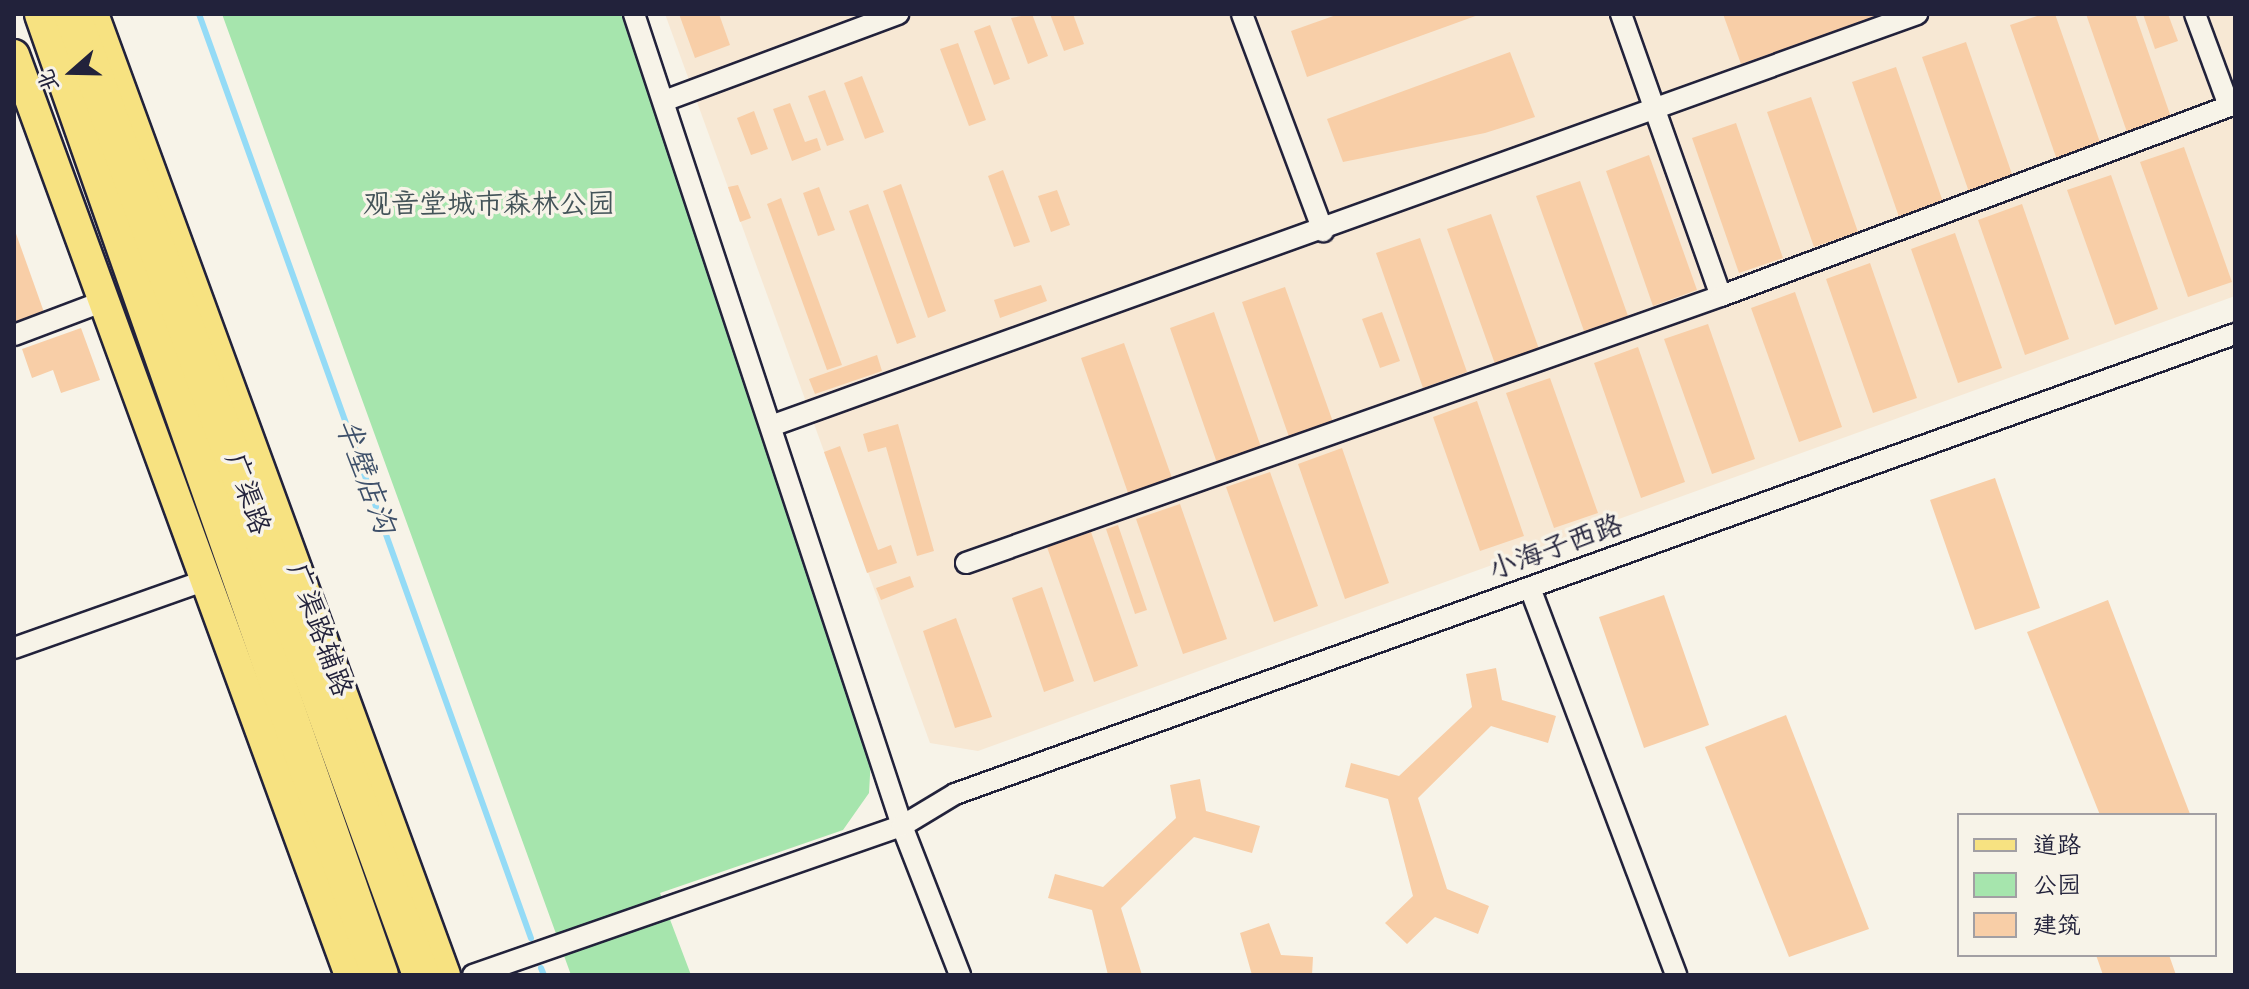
<!DOCTYPE html>
<html>
<head>
<meta charset="utf-8">
<style>
	body { margin:0 }
	#map { position:relative; width:2249px; height:989px; overflow:hidden; background:#f7f3e8; font-family:"Architects Daughter","LXGW WenKai TC",sans-serif }
	div>[style] { position:absolute }
	.built>* { inset:0; background:#f7e8d4 }
	.green>* { inset:0; background:#a6e5ad }
	.stream>* { height:6px; margin:-3px; padding:0 3px; transform-origin:3px; border-radius:3px; background:#94dbf6 }
	.building>* { inset:0; background:#f8cea7 }
	.roads { filter:drop-shadow(2px 0 #22223b) drop-shadow(-2px 0 #22223b) drop-shadow(0 2px #22223b) drop-shadow(0 -2px #22223b) }
	.street>* { height:20px; margin:-10px; padding:0 10px; transform-origin:10px; border-radius:10px; background:#f7f3e8 }
	.primary>* { height:30px; margin:-15px; padding:0 15px; transform-origin:15px; border-radius:15px; background:#f7e281 }
	.highway>* { height:36px; margin:-18px; padding:0 18px; transform-origin:18px; border-radius:18px; background:#f7e281 }
	span { translate:-50% -50%; white-space:nowrap; text-align:center; line-height:1.15; -webkit-text-stroke:7px #f7f3e8; paint-order:stroke }
	.park-label { font-size:28px; color:#435358 }
	.street-label { font-size:28px; color:#22223b }
	.water-label { font-size:30px; color:#3e506a; font-style:italic }
	.frame { position:absolute; inset:0; border:16px solid #22223b; pointer-events:none }
	.legend { position:absolute; left:1957px; top:813px; width:260px; height:144px; box-sizing:border-box; background:#f7f3e8; border:2px solid #a29fa3; margin:0; padding:10px 14px; list-style:none; font-size:24px; color:#22223b }
	.legend li { display:flex; align-items:center; gap:16px; height:40px }
	.legend b { width:40px; border:2px solid #a29fa3 }
	.north { position:absolute; left:32px; top:32px; width:80px; height:80px; -webkit-text-stroke:6px #f7f3e8; paint-order:stroke; rotate:250deg; font-size:22px; font-weight:700; line-height:32px; text-align:center; color:#22223b }
	.north::after { content:''; display:block; margin:auto; width:28px; height:36px; background:#22223b; clip-path:polygon(50% 0,100% 100%,50% 72%,0 100%) }
</style>
</head>
<body>
<div id="map">
	<div class="built">
		<div style="clip-path:polygon(665px 14px,2235px 14px,2235px 296px,978px 751px,930px 743px)"></div>
	</div>
	<div class="green">
		<div style="clip-path:polygon(222px 14px,621px 14px,871px 758px,869px 793px,843px 830px,660px 893px,691px 975px,571px 975px)"></div>
	</div>
	<div class="stream">
		<div style="left:199px;top:14px;width:982px;rotate:70.24deg"></div>
		<div style="left:541px;top:968px;width:8px;rotate:67deg"></div>
	</div>
	<div class="building">
		<div style="clip-path:polygon(679px 14px,719px 14px,730px 45px,695px 58px)"></div>
		<div style="clip-path:polygon(1032px 14px,1048px 56px,1028px 64px,1011px 18px)"></div>
		<div style="clip-path:polygon(1050px 14px,1073px 14px,1084px 44px,1064px 51px)"></div>
		<div style="clip-path:polygon(1339px 14px,1481px 14px,1307px 77px,1291px 31px)"></div>
		<div style="clip-path:polygon(1723px 14px,1882px 14px,1741px 64px)"></div>
		<div style="clip-path:polygon(2043px 14px,2055px 14px,2101px 145px,2057px 160px,2010px 25px)"></div>
		<div style="clip-path:polygon(2086px 14px,2135px 14px,2172px 120px,2128px 135px)"></div>
		<div style="clip-path:polygon(2143px 14px,2168px 14px,2178px 41px,2155px 49px)"></div>
		<div style="clip-path:polygon(990px 25px,1010px 79px,994px 85px,974px 31px)"></div>
		<div style="clip-path:polygon(1966px 42px,2013px 177px,1969px 192px,1922px 57px)"></div>
		<div style="clip-path:polygon(958px 43px,986px 120px,969px 126px,940px 49px)"></div>
		<div style="clip-path:polygon(1510px 52px,1535px 117px,1485px 133px,1343px 162px,1327px 119px)"></div>
		<div style="clip-path:polygon(1896px 67px,1943px 202px,1899px 217px,1852px 82px)"></div>
		<div style="clip-path:polygon(862px 76px,884px 132px,865px 139px,844px 83px)"></div>
		<div style="clip-path:polygon(825px 90px,844px 140px,827px 146px,808px 96px)"></div>
		<div style="clip-path:polygon(1811px 97px,1858px 232px,1814px 247px,1767px 112px)"></div>
		<div style="clip-path:polygon(790px 103px,805px 142px,817px 138px,821px 150px,792px 161px,773px 109px)"></div>
		<div style="clip-path:polygon(754px 111px,768px 149px,751px 155px,737px 118px)"></div>
		<div style="clip-path:polygon(1736px 123px,1783px 258px,1739px 273px,1692px 138px)"></div>
		<div style="clip-path:polygon(2184px 147px,2232px 282px,2188px 297px,2140px 162px)"></div>
		<div style="clip-path:polygon(1649px 155px,1697px 290px,1653px 306px,1606px 171px)"></div>
		<div style="clip-path:polygon(1003px 170px,1030px 242px,1014px 247px,988px 176px)"></div>
		<div style="clip-path:polygon(2111px 175px,2158px 309px,2115px 325px,2067px 190px)"></div>
		<div style="clip-path:polygon(1580px 181px,1628px 316px,1584px 331px,1536px 196px)"></div>
		<div style="clip-path:polygon(901px 184px,946px 311px,928px 318px,883px 191px)"></div>
		<div style="clip-path:polygon(738px 185px,751px 218px,740px 222px,728px 187px)"></div>
		<div style="clip-path:polygon(819px 187px,835px 230px,818px 236px,803px 193px)"></div>
		<div style="clip-path:polygon(1057px 190px,1070px 225px,1051px 232px,1038px 196px)"></div>
		<div style="clip-path:polygon(781px 198px,842px 365px,827px 370px,767px 204px)"></div>
		<div style="clip-path:polygon(868px 204px,916px 337px,897px 344px,849px 211px)"></div>
		<div style="clip-path:polygon(2022px 204px,2069px 339px,2025px 355px,1978px 220px)"></div>
		<div style="clip-path:polygon(1491px 214px,1539px 349px,1495px 364px,1447px 229px)"></div>
		<div style="clip-path:polygon(14px 228px,45px 315px,14px 325px)"></div>
		<div style="clip-path:polygon(1955px 233px,2002px 368px,1958px 383px,1911px 249px)"></div>
		<div style="clip-path:polygon(1420px 238px,1467px 372px,1423px 388px,1376px 253px)"></div>
		<div style="clip-path:polygon(1870px 263px,1917px 398px,1873px 413px,1826px 279px)"></div>
		<div style="clip-path:polygon(1041px 285px,1047px 301px,1000px 318px,994px 300px)"></div>
		<div style="clip-path:polygon(1285px 287px,1333px 422px,1289px 437px,1242px 302px)"></div>
		<div style="clip-path:polygon(1795px 292px,1842px 427px,1799px 442px,1751px 308px)"></div>
		<div style="clip-path:polygon(1214px 312px,1261px 447px,1217px 463px,1170px 328px)"></div>
		<div style="clip-path:polygon(1382px 312px,1400px 361px,1380px 368px,1362px 319px)"></div>
		<div style="clip-path:polygon(1708px 324px,1755px 459px,1712px 474px,1664px 339px)"></div>
		<div style="clip-path:polygon(81px 328px,100px 380px,61px 393px,53px 370px,32px 378px,22px 349px)"></div>
		<div style="clip-path:polygon(1124px 343px,1172px 478px,1128px 493px,1081px 358px)"></div>
		<div style="clip-path:polygon(1638px 347px,1685px 482px,1641px 498px,1594px 363px)"></div>
		<div style="clip-path:polygon(877px 355px,882px 371px,815px 394px,809px 379px)"></div>
		<div style="clip-path:polygon(1550px 378px,1598px 513px,1554px 528px,1506px 393px)"></div>
		<div style="clip-path:polygon(1477px 401px,1524px 536px,1480px 551px,1433px 417px)"></div>
		<div style="clip-path:polygon(898px 424px,934px 551px,917px 556px,886px 447px,868px 452px,863px 434px)"></div>
		<div style="clip-path:polygon(840px 446px,878px 550px,891px 545px,897px 563px,867px 573px,824px 452px)"></div>
		<div style="clip-path:polygon(1342px 448px,1389px 583px,1345px 599px,1298px 464px)"></div>
		<div style="clip-path:polygon(1270px 472px,1318px 606px,1274px 622px,1226px 487px)"></div>
		<div style="clip-path:polygon(1995px 478px,2040px 608px,1975px 630px,1930px 500px)"></div>
		<div style="clip-path:polygon(1180px 504px,1227px 639px,1183px 654px,1136px 519px)"></div>
		<div style="clip-path:polygon(1118px 525px,1147px 610px,1135px 614px,1106px 529px)"></div>
		<div style="clip-path:polygon(1091px 532px,1138px 666px,1094px 682px,1047px 547px)"></div>
		<div style="clip-path:polygon(910px 576px,914px 587px,881px 600px,876px 588px)"></div>
		<div style="clip-path:polygon(1042px 587px,1074px 681px,1044px 692px,1012px 598px)"></div>
		<div style="clip-path:polygon(1664px 595px,1709px 725px,1644px 748px,1599px 617px)"></div>
		<div style="clip-path:polygon(2108px 600px,2190px 814px,2100px 815px,2027px 632px)"></div>
		<div style="clip-path:polygon(956px 618px,992px 717px,955px 728px,923px 631px)"></div>
		<div style="clip-path:polygon(1496px 668px,1502px 700px,1556px 716px,1548px 743px,1491px 726px,1418px 798px,1447px 889px,1489px 906px,1478px 934px,1435px 917px,1407px 944px,1385px 923px,1413px 896px,1388px 799px,1345px 787px,1351px 763px,1399px 776px,1472px 707px,1466px 674px)"></div>
		<div style="clip-path:polygon(1786px 715px,1869px 929px,1789px 957px,1705px 747px)"></div>
		<div style="clip-path:polygon(1200px 779px,1206px 811px,1260px 826px,1252px 853px,1194px 837px,1121px 908px,1142px 975px,1108px 975px,1092px 910px,1048px 898px,1055px 874px,1103px 887px,1176px 818px,1170px 785px)"></div>
		<div style="clip-path:polygon(1269px 923px,1281px 955px,1313px 957px,1312px 975px,1252px 975px,1240px 933px)"></div>
		<div style="clip-path:polygon(2096px 955px,2169px 955px,2176px 975px,2103px 975px)"></div>
	</div>
	<div class="roads">
		<div class="street">
			<div style="left:634px;top:14px;width:855px;rotate:71.73deg"></div>
			<div style="left:902px;top:826px;width:160px;rotate:68.7deg"></div>
			<div style="left:1242px;top:14px;width:232px;rotate:69.5deg"></div>
			<div style="left:1621px;top:14px;width:299px;rotate:70.5deg"></div>
			<div style="left:2195px;top:14px;width:98px;rotate:69.7deg"></div>
			<div style="left:664px;top:101px;width:250px;rotate:-20.4deg"></div>
			<div style="left:14px;top:335px;width:96px;rotate:-20.7deg"></div>
			<div style="left:771px;top:426px;width:1218px;rotate:-19.77deg"></div>
			<div style="left:966px;top:563px;width:801px;rotate:-19.48deg"></div>
			<div style="left:1721px;top:296px;width:549px;rotate:-20.48deg"></div>
			<div style="left:1530px;top:588px;width:414px;rotate:69.3deg"></div>
			<div style="left:14px;top:648px;width:204px;rotate:-19.5deg"></div>
			<div style="left:473px;top:975px;width:454px;rotate:-19.2deg"></div>
			<div style="left:902px;top:826px;width:62px;rotate:-31.1deg"></div>
			<div style="left:955px;top:794px;width:1360px;rotate:-19.77deg"></div>
		</div>
		<div class="primary">
			<div style="left:93px;top:14px;width:1023px;rotate:69.88deg"></div>
			<div style="left:14px;top:55px;width:979px;rotate:69.94deg"></div>
		</div>
		<div class="highway">
			<div style="left:43px;top:14px;width:1018px;rotate:70.68deg"></div>
			<div style="left:72px;top:14px;width:1022px;rotate:70.04deg"></div>
		</div>
	</div>
	<div class="park-label">
		<span style="left:489px;top:205px">观音堂城市森林公园</span>
	</div>
	<div class="street-label">
		<span style="left:247px;top:494px;rotate:71deg">广渠路</span>
		<span style="left:1556px;top:548px;rotate:-20deg">小海子西路</span>
		<span style="left:319px;top:630px;rotate:70deg">广渠路辅路</span>
	</div>
	<div class="water-label">
		<span style="left:365px;top:476px;rotate:70deg">半壁店沟</span>
	</div>
	<div class="frame"></div>
	<ul class="legend">
	<li><b style="height:10px;background:#f7e281"></b>道路</li>
	<li><b style="height:22px;background:#a6e5ad"></b>公园</li>
	<li><b style="height:22px;background:#f8cea7"></b>建筑</li>
	</ul>
	<div class="north">北</div>
</div>
</body>
</html>
